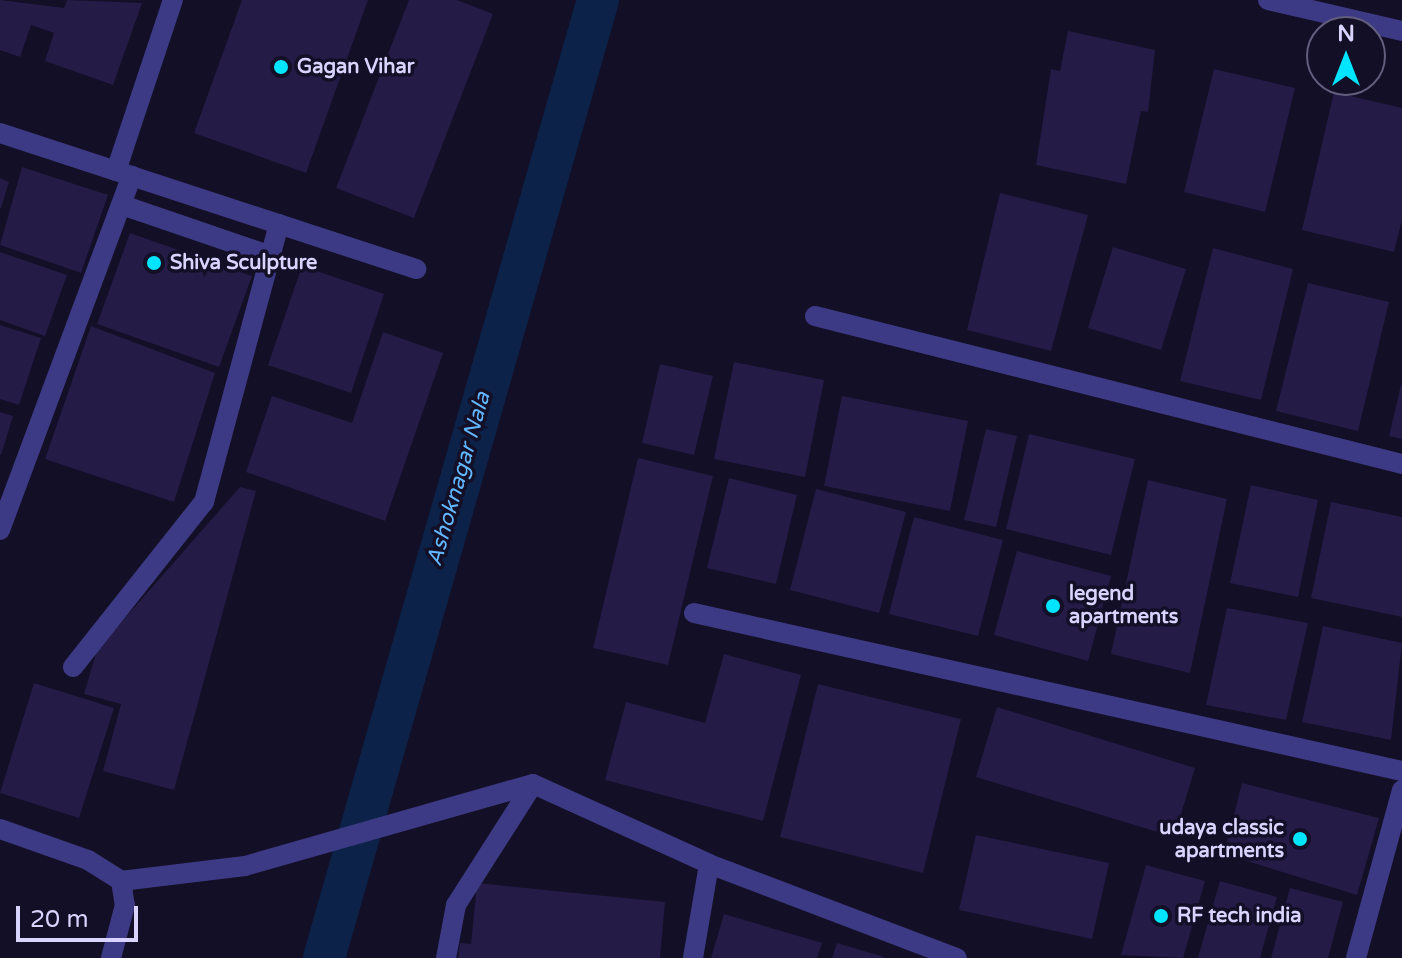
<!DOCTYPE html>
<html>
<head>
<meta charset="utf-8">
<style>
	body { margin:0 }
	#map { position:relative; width:1402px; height:958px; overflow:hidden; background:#130f26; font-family:"Varela Round",sans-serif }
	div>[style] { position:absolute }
	.canal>* { height:42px; margin:-21px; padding:0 21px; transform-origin:21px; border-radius:21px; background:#0c2248 }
	.building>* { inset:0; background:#241b47 }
	.street>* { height:20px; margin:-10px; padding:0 10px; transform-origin:10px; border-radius:10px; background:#3d3a85 }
	.dots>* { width:22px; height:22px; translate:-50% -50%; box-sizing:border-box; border:4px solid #130f26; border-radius:50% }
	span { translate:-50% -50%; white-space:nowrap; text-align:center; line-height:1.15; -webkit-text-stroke:7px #130f26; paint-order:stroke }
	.poi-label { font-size:20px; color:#d9d4ff; font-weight:700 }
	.left { translate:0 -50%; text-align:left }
	.right { translate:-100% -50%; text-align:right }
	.water-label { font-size:22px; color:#62b6ff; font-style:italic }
	.north { position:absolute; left:1306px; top:16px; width:80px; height:80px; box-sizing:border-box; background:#130f26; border:2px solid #625e7d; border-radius:50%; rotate:0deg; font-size:22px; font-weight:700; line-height:32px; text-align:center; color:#d9d4ff }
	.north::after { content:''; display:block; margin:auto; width:28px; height:36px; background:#00e5ff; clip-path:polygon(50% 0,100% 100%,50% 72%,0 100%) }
	.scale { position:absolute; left:16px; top:906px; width:122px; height:36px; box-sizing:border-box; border:4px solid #d9d4ff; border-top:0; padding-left:10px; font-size:24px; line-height:28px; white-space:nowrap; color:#d9d4ff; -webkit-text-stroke:6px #130f26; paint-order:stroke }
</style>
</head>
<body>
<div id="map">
	<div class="canal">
		<div style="left:324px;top:958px;width:996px;rotate:-74.04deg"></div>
	</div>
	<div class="building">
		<div style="clip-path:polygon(0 0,64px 8px,67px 0,142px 3px,113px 85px,45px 61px,54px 33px,31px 25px,20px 57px,0 50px)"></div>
		<div style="clip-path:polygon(242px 0,368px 0,306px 173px,194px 133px)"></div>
		<div style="clip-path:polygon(409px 0,457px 0,493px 14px,414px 218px,336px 188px)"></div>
		<div style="clip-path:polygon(1068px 31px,1155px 50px,1148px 112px,1141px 111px,1126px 184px,1036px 165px,1051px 69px,1060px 71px)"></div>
		<div style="clip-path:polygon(1214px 69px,1295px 88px,1265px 212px,1184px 192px)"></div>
		<div style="clip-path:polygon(1334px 92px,1402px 108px,1402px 220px,1394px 252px,1302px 230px)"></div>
		<div style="clip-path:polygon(22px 167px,108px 195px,81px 273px,0 245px)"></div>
		<div style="clip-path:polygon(0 178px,9px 182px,1px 208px,0 208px)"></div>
		<div style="clip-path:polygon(1000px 193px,1088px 215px,1051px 351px,967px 330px)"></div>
		<div style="clip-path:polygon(130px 233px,252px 276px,219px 367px,97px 324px)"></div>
		<div style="clip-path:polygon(1113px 247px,1186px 269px,1161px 350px,1088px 328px)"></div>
		<div style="clip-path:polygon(1213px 248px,1293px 269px,1261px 400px,1180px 381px)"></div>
		<div style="clip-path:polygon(0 252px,67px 275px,45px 336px,0 320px)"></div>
		<div style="clip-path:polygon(302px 266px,384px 294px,351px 393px,268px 365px)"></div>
		<div style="clip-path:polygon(1308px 283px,1389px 302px,1358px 431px,1276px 411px)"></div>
		<div style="clip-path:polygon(0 325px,41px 338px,19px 405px,0 399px)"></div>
		<div style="clip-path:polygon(91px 326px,215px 373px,174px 502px,45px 459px)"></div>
		<div style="clip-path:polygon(383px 332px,443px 353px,385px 521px,246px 472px,272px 396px,352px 423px)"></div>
		<div style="clip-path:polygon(734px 362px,824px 380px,805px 477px,714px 459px)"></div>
		<div style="clip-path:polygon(660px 364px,713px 376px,694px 455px,642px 443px)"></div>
		<div style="clip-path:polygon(1401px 385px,1402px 385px,1402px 439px,1389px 436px)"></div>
		<div style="clip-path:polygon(842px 396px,968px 421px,950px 511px,824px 486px)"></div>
		<div style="clip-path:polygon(0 412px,13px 416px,1px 455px,0 454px)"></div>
		<div style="clip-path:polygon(986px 429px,1017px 436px,996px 527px,964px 520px)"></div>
		<div style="clip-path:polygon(1029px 434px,1135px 459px,1111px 555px,1006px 529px)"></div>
		<div style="clip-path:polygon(638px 458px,713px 476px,668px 665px,593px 648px)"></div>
		<div style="clip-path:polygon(729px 478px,797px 495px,776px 584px,707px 568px)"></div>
		<div style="clip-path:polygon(1148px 480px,1227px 499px,1190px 673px,1111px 654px)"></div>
		<div style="clip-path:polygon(1251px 485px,1318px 500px,1298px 597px,1230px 583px)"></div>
		<div style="clip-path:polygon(240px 487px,256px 491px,174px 790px,103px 771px,121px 704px,84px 694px,97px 650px)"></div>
		<div style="clip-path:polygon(816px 489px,906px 512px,879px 613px,790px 590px)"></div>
		<div style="clip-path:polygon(1331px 502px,1402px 517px,1402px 617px,1311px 598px)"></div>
		<div style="clip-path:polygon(914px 517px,1003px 540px,978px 636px,889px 614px)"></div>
		<div style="clip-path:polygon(1017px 551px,1111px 576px,1088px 661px,994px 635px)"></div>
		<div style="clip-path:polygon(1227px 608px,1308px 623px,1286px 720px,1206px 705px)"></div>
		<div style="clip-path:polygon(1323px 626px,1402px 643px,1391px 740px,1302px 722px)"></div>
		<div style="clip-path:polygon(724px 654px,801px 675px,763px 821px,605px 780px,626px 702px,705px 723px)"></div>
		<div style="clip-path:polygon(34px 683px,114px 708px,79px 818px,0 793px)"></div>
		<div style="clip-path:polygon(818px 684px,961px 719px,923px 873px,780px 837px)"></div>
		<div style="clip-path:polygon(997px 707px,1195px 768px,1174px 837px,976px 777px)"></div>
		<div style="clip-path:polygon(1242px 783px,1379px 818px,1357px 895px,1224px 854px)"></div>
		<div style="clip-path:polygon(976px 835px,1109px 863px,1092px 939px,959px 910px)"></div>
		<div style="clip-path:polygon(1146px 865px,1205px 881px,1183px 958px,1121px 955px)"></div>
		<div style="clip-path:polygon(1220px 881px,1277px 897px,1260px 958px,1198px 958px)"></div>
		<div style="clip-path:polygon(477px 883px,665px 902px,660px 958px,458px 958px,460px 943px,471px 944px)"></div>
		<div style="clip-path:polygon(1290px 888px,1343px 902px,1328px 958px,1271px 958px)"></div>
		<div style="clip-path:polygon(724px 914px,822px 943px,817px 958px,711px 958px)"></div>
		<div style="clip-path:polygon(837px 943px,884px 957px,884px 958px,832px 958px)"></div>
	</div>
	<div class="street">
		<div style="left:1268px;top:0;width:138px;rotate:13deg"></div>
		<div style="left:0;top:133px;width:438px;rotate:18.1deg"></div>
		<div style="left:116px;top:171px;width:180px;rotate:-71.6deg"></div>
		<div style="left:122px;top:205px;width:157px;rotate:18.9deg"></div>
		<div style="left:815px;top:316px;width:605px;rotate:14.15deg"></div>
		<div style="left:0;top:530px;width:378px;rotate:-69.6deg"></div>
		<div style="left:694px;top:613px;width:725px;rotate:12.58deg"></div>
		<div style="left:73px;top:667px;width:211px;rotate:-51.6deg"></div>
		<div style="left:204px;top:502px;width:288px;rotate:-74.9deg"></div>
		<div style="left:0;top:829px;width:93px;rotate:19.4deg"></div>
		<div style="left:88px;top:860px;width:39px;rotate:32deg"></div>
		<div style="left:121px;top:881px;width:24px;rotate:81deg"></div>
		<div style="left:125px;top:905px;width:55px;rotate:104.8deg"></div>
		<div style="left:121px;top:881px;width:125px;rotate:-6.9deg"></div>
		<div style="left:245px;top:866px;width:299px;rotate:-15.9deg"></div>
		<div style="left:533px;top:784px;width:193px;rotate:24.4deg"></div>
		<div style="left:709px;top:864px;width:265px;rotate:20.8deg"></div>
		<div style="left:446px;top:958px;width:54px;rotate:-79.3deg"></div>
		<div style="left:456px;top:905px;width:143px;rotate:-57.5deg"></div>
		<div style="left:693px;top:958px;width:95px;rotate:-80.3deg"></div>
		<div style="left:1356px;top:958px;width:174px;rotate:-74.7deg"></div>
	</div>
	<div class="dots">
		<div style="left:281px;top:67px;background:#00e5ff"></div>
		<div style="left:154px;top:263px;background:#00e5ff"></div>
		<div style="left:1053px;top:606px;background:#00e5ff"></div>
		<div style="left:1300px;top:839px;background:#00e5ff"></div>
		<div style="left:1161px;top:916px;background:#00e5ff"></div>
	</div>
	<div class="poi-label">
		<span class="left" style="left:297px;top:67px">Gagan Vihar</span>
		<span class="left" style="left:170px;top:263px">Shiva Sculpture</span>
		<span class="left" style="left:1069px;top:606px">legend<br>apartments</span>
		<span class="right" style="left:1284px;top:840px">udaya classic<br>apartments</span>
		<span class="left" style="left:1177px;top:916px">RF tech india</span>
	</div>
	<div class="water-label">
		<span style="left:459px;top:479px;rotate:-74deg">Ashoknagar Nala</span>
	</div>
	<div class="north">N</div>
	<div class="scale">20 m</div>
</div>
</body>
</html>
